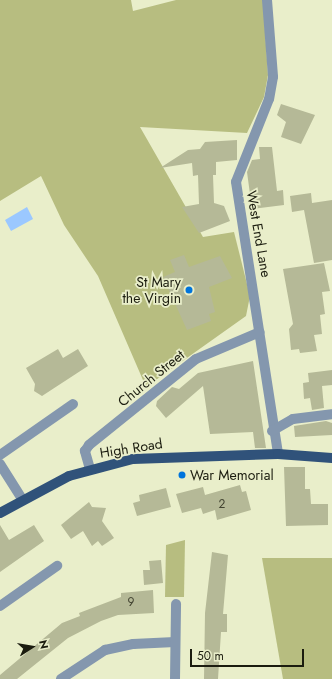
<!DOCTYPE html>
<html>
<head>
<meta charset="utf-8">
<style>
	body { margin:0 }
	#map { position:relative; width:332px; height:679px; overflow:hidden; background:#e9eeca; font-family:Jost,sans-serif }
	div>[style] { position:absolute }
	.green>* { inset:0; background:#b7bd80 }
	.water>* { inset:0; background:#9bc8ff }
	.building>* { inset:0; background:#b5b997 }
	.minor>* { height:10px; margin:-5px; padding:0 5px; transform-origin:5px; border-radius:5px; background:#8497ae }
	.major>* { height:10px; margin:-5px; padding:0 5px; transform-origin:5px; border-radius:5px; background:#30527a }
	.dots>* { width:11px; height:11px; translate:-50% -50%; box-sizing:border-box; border:2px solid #e9eeca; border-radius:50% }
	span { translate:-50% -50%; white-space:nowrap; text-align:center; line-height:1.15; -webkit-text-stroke:3.5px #e9eeca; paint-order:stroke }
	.number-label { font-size:12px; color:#424331 }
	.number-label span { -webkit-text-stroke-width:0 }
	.street-label { font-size:14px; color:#1b1c0f }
	.poi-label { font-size:14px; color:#1b1c0f }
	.right { translate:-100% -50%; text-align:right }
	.left { translate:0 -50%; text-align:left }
	.north { position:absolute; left:12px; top:627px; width:40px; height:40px; -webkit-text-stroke:3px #e9eeca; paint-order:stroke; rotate:78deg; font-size:11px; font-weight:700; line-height:16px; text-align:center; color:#1b1c0f }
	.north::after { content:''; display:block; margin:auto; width:14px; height:18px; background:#1b1c0f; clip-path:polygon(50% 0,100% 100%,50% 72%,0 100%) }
	.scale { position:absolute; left:190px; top:649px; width:114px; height:18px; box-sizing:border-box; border:2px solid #1b1c0f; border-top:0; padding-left:5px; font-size:12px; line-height:14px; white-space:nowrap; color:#1b1c0f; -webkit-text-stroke:3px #e9eeca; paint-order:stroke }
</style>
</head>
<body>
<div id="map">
	<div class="green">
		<div style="clip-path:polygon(0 0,131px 0,133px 11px,176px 0,263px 0,268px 75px,264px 97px,247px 133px,140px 127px,203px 237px,234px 232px,250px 296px,246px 316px,146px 387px,98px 276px,64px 225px,41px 176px,0 201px)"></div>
		<div style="clip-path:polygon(185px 540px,184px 597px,165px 597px,166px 545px)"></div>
		<div style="clip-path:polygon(262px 558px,332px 558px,332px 679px,283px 679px)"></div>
	</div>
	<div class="water">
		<div style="clip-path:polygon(27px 207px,33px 219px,11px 231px,5px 220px)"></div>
	</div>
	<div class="building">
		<div style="clip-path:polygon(281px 104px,315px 115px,301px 144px,281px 137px,286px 122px,277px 115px)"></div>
		<div style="clip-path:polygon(237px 140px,237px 160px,216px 162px,216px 175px,213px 175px,214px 203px,224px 206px,230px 221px,199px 233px,182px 207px,199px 204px,198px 175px,193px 176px,192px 163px,160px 168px,188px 150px,200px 149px,205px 142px)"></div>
		<div style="clip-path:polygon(259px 147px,272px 147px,277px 191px,283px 190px,284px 205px,252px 209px,247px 172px,252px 160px,260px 159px)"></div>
		<div style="clip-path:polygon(311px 193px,312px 203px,332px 200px,332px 260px,314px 263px,304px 210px,292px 212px,290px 196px)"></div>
		<div style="clip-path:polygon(184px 255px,189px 267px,220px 256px,232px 278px,209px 287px,215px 312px,209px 314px,211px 321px,187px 330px,163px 277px,175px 272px,170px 260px)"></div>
		<div style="clip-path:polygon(324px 263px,330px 291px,322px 292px,325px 314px,320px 315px,322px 334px,314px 335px,317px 351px,300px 353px,299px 349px,291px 350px,289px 329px,293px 324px,283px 269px)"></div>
		<div style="clip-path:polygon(58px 349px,63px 358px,78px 349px,88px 366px,42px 396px,34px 391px,35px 384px,26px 368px)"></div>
		<div style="clip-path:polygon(253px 361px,266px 448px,255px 448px,253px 432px,210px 434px,203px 386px,166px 418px,156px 406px,157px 401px,172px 387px,179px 389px,198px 373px)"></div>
		<div style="clip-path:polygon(332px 370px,332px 385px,322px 386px,324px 408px,312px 410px,310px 398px,304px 399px,303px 383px,309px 382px,308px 373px)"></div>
		<div style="clip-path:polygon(326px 421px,332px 423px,332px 435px,295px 437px,294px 426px)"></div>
		<div style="clip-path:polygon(284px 467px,305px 467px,305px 489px,310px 489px,311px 504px,328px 504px,328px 525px,286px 526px)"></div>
		<div style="clip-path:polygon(240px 485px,242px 492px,246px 491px,251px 510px,217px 520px,215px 510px,203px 514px,201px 508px,182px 513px,176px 494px,203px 487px,205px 495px)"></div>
		<div style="clip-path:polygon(166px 488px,171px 507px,137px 516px,133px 503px,140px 501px,139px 495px)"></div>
		<div style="clip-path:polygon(89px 502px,92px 507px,106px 508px,102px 521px,114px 538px,102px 546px,98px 541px,92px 546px,83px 531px,71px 539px,61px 525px)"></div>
		<div style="clip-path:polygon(0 525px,9px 540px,34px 525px,44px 541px,0 572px)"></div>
		<div style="clip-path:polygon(212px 552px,228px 555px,223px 614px,227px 614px,227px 632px,221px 632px,218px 679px,204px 679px,205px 613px)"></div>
		<div style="clip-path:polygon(161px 560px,163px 583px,144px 585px,143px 570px,150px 570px,149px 561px)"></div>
		<div style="clip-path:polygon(153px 590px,154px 613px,118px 615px,101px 621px,68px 638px,17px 679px,0 679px,0 675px,62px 623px,80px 616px,79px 613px,121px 597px,121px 593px)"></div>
	</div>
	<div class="minor">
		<div style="left:267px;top:0;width:77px;rotate:85.5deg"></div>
		<div style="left:273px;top:77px;width:22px;rotate:100deg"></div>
		<div style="left:269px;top:99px;width:89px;rotate:111.7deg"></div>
		<div style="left:236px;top:182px;width:275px;rotate:81.2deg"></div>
		<div style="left:272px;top:431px;width:24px;rotate:-30deg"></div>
		<div style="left:293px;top:419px;width:39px;rotate:-7deg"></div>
		<div style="left:0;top:455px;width:89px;rotate:-34.9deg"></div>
		<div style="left:0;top:464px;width:41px;rotate:57.8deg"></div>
		<div style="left:90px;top:469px;width:19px;rotate:-106deg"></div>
		<div style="left:85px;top:451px;width:7px;rotate:-56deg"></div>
		<div style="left:89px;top:445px;width:137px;rotate:-38.8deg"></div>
		<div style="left:196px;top:359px;width:69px;rotate:-22.9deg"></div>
		<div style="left:0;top:606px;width:70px;rotate:-35.1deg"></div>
		<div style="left:61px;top:679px;width:53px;rotate:-33.4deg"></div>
		<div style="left:105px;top:650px;width:29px;rotate:-12deg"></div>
		<div style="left:133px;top:644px;width:42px;rotate:-2.7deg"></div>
		<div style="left:175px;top:679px;width:75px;rotate:-89.2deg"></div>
	</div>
	<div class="major">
		<div style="left:0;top:513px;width:78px;rotate:-28.2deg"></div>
		<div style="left:69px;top:476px;width:66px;rotate:-14.9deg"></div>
		<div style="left:133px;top:459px;width:145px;rotate:-2deg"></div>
		<div style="left:278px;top:454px;width:54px;rotate:4.2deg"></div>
	</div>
	<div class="dots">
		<div style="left:189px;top:290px;background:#0074dc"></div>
		<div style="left:182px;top:475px;background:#0074dc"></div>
	</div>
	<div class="number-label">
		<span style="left:222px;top:505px">2</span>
		<span style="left:131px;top:603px">9</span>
	</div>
	<div class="street-label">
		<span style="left:259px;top:234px;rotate:80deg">West End Lane</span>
		<span style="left:151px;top:378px;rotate:-39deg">Church Street</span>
		<span style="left:131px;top:448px;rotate:-9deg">High Road</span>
	</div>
	<div class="poi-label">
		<span class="right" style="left:181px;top:290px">St Mary<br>the Virgin</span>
		<span class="left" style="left:190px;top:475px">War Memorial</span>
	</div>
	<div class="north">N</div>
	<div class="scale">50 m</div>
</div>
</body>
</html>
